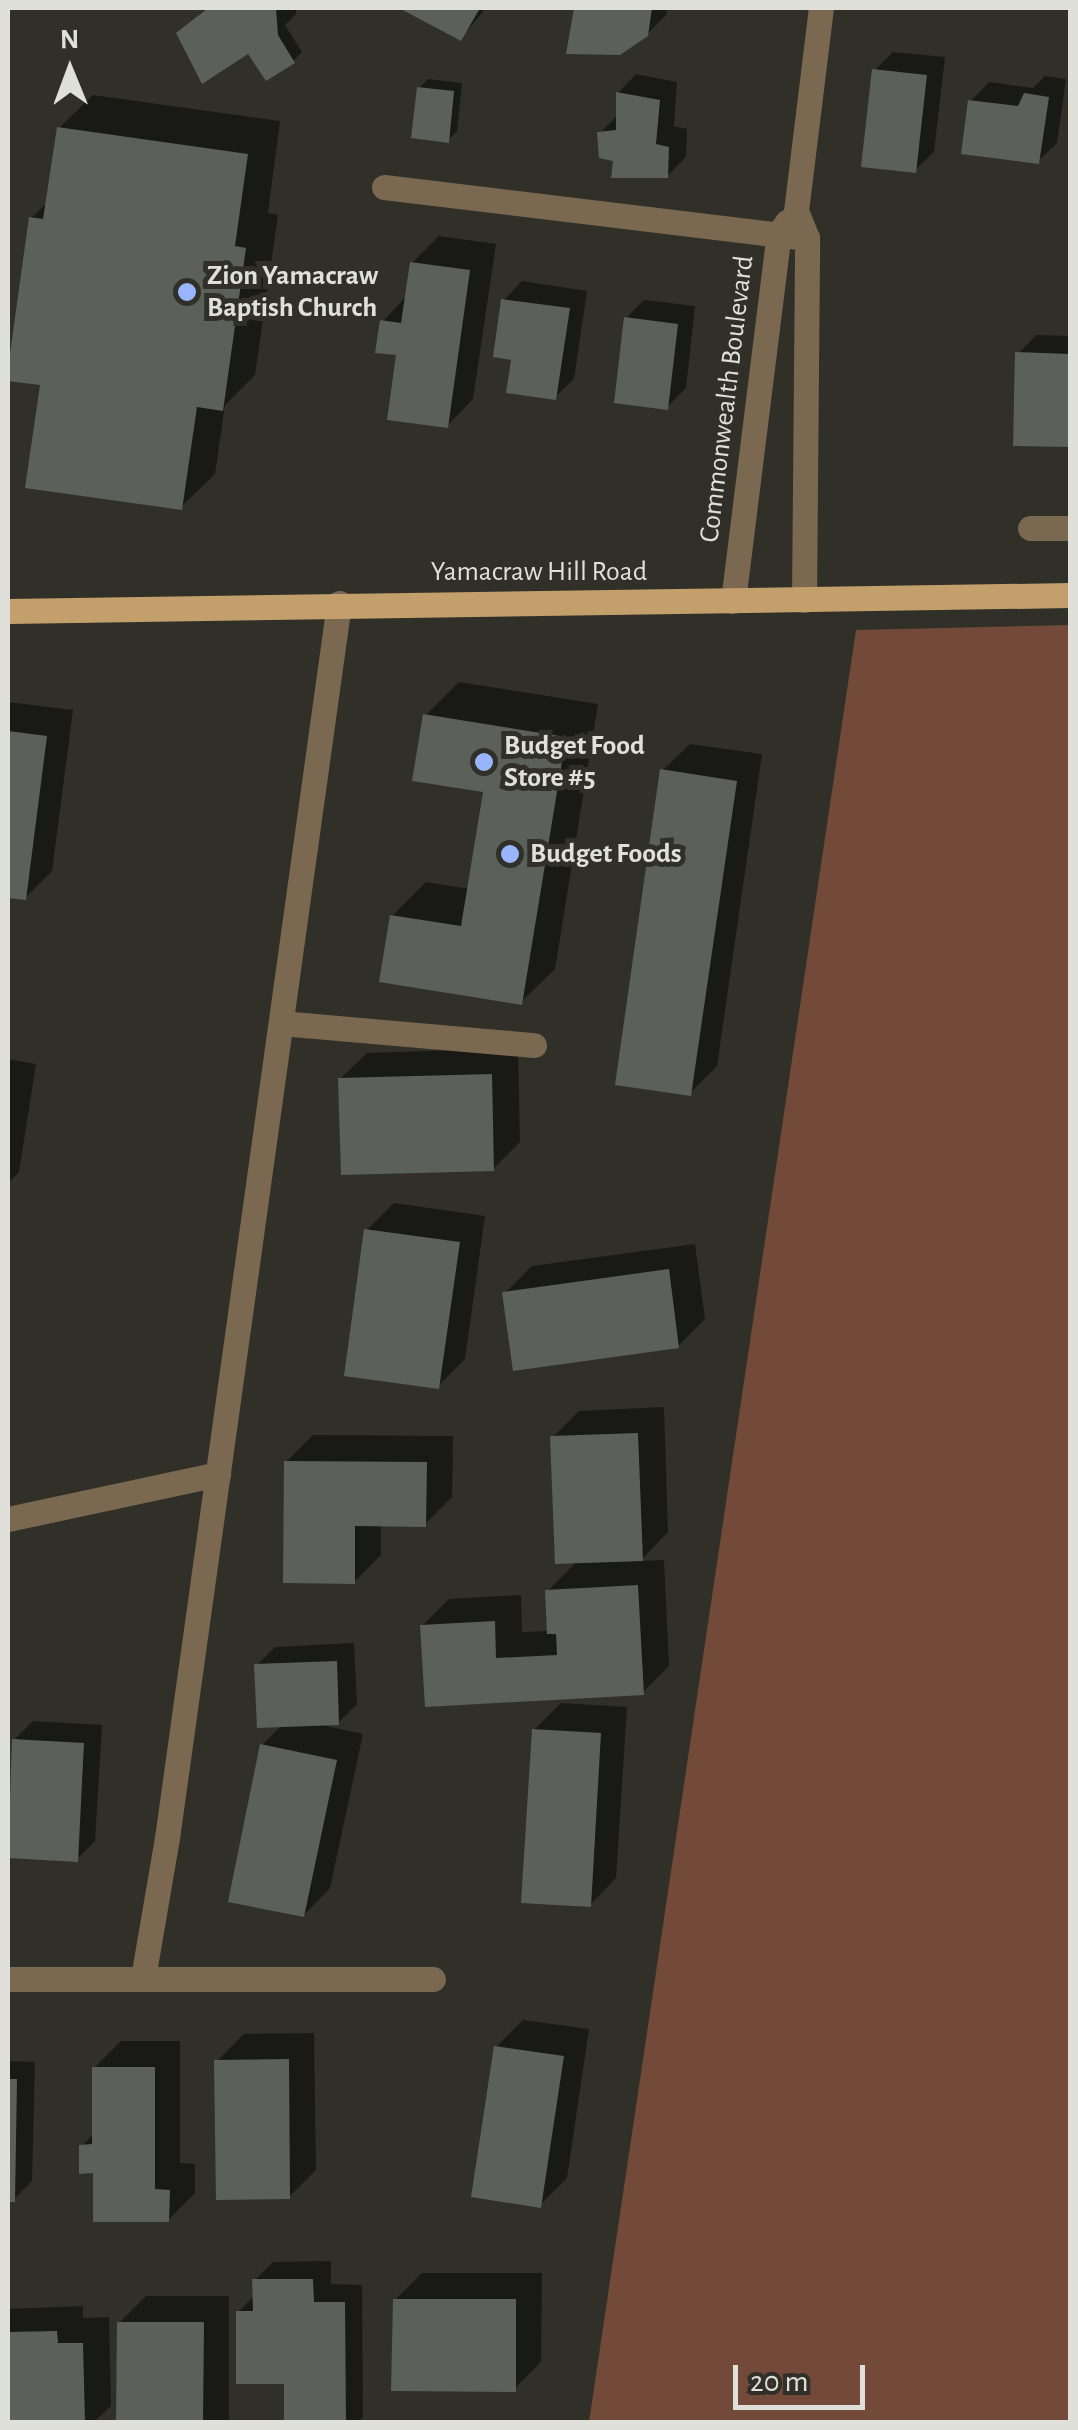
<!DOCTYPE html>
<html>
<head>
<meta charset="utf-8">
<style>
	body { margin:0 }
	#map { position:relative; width:1078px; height:2430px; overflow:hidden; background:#303029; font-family:"Alegreya Sans",sans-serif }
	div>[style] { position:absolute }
	.green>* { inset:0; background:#734a39 }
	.shadow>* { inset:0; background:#0007 }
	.building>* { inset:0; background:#5b605a }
	.minor>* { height:25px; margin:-12.5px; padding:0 12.5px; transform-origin:12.5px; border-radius:12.5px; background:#7a6850 }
	.major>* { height:25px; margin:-12.5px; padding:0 12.5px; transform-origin:12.5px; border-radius:12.5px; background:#c39f6c }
	.dots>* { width:28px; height:28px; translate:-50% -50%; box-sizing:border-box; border:5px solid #303029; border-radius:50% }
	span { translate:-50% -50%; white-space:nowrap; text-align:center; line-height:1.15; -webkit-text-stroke:10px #303029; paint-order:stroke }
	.poi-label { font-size:28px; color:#e0e0db; font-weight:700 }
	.left { translate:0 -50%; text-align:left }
	.street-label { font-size:28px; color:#e0e0db }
	.frame { position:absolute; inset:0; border:10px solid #e0e0db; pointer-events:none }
	.north { position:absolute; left:20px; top:20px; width:100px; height:100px; -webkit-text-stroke:8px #303029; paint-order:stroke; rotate:359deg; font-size:28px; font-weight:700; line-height:40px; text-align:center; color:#e0e0db }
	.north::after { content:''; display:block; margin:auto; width:35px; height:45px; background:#e0e0db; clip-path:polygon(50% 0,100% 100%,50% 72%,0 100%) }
	.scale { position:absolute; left:733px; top:2365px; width:132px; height:45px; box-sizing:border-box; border:5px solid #e0e0db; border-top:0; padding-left:12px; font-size:30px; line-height:35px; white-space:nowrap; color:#e0e0db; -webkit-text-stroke:8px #303029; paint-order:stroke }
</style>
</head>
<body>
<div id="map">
	<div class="green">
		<div style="clip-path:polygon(1070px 625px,1070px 2422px,589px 2422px,856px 630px)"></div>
	</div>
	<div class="shadow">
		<div style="clip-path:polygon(206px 8px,296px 8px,296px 14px,285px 25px,302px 52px,293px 61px,179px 33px)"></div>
		<div style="clip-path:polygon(404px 8px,486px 8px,461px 38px)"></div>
		<div style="clip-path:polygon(577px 8px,667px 8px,666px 15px,647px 34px,569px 52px)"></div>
		<div style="clip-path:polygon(893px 52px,945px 57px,934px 152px,915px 170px,874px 71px)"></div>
		<div style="clip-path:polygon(636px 74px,677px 82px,674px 126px,687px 129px,686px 157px,667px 176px,616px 159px,600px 133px,619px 114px,618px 93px)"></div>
		<div style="clip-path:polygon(1045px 76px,1066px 79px,1057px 143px,1038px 161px,971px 101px,989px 82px,1033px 88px)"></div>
		<div style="clip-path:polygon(428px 79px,462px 83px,457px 131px,448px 140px,419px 88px)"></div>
		<div style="clip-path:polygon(93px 95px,280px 121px,268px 213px,278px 215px,255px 375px,225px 405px,215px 474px,181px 507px,42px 383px,31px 218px,49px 201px,59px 128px)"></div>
		<div style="clip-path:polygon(439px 236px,496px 244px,473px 399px,447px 426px,383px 321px,407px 296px,412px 263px)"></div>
		<div style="clip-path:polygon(522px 281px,587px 291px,574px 379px,555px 397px,504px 300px)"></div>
		<div style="clip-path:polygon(644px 300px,695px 306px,686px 388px,667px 407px,626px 318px)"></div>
		<div style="clip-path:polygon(1036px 335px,1070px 336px,1070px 444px,1015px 443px,1018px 354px)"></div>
		<div style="clip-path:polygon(459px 682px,598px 704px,555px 969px,521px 1002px,392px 916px,426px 882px,470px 889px,486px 790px,425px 716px)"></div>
		<div style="clip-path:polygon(8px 702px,73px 710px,52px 871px,25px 898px,8px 895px)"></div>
		<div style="clip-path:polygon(690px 744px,762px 754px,717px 1066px,690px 1093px,663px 770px)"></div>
		<div style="clip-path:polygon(518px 1048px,520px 1142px,493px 1169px,340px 1079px,367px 1053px)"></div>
		<div style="clip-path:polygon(8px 1059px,36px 1064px,19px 1172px,8px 1183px)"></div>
		<div style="clip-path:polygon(394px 1203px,485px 1216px,465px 1359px,438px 1386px,367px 1230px)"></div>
		<div style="clip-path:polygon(695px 1244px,705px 1319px,678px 1346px,505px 1293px,532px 1266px)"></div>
		<div style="clip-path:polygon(664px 1407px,668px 1532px,640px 1561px,664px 1560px,669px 1666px,642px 1693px,427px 1704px,422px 1626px,449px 1599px,521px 1595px,522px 1632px,550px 1631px,548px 1591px,577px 1561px,553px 1437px,579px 1411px)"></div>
		<div style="clip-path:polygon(313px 1435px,453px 1436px,452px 1497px,425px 1524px,381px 1524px,381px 1555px,354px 1582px,286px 1462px)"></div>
		<div style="clip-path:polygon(354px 1643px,357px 1704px,338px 1723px,322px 1725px,363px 1734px,330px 1888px,304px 1915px,262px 1745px,283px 1724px,257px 1665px,275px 1647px)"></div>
		<div style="clip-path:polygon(561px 1703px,627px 1707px,616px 1878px,590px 1905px,534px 1730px)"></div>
		<div style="clip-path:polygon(33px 1721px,102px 1725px,95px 1841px,77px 1859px,14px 1740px)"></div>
		<div style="clip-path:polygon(523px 2020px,589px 2029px,567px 2178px,540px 2205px,496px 2047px)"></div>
		<div style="clip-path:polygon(314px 2033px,316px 2170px,289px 2197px,217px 2061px,244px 2034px)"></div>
		<div style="clip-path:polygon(121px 2041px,180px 2041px,180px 2163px,195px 2164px,195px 2193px,168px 2220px,96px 2171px,82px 2146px,94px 2133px,94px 2068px)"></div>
		<div style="clip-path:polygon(8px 2061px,35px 2062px,32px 2181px,14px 2199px,8px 2199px)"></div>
		<div style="clip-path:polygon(331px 2261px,331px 2284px,362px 2285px,363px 2417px,358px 2422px,287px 2422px,287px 2381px,238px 2312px,255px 2295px,255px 2280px,273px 2262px)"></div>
		<div style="clip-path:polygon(422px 2273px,542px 2273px,541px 2362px,514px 2389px,395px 2300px)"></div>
		<div style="clip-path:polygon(146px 2296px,229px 2296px,229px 2422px,119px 2422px,119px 2323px)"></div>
		<div style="clip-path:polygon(83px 2306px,83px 2318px,109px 2317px,111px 2406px,94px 2422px,8px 2419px,8px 2309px)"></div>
	</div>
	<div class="building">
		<div style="clip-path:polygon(208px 8px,276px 8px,278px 35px,295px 63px,266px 81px,248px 54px,202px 84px,176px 33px)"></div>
		<div style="clip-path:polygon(399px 8px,480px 8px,461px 41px)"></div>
		<div style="clip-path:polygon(574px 8px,652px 8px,648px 36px,620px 55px,566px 54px)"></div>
		<div style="clip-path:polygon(872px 69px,927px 75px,916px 173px,861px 167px)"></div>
		<div style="clip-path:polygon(417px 87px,454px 91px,449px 143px,411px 138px)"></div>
		<div style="clip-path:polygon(616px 92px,660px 100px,656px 144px,669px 147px,668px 178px,611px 178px,613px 161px,599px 158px,597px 132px,616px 130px)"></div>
		<div style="clip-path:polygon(1024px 93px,1049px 97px,1039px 164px,961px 154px,968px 100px,1018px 106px)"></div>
		<div style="clip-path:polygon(57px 127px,248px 154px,235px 246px,246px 248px,223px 411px,197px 407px,182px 510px,25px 488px,40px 385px,8px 381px,8px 368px,29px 217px,43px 219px)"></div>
		<div style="clip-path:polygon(410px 262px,470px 270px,448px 428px,387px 420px,396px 355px,375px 353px,380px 320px,401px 323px)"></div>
		<div style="clip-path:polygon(501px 299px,570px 308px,556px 400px,506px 393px,511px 360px,493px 357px)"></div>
		<div style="clip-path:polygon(624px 317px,678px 324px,668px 410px,614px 403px)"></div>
		<div style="clip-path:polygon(1015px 352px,1070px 354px,1070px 447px,1013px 446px)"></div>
		<div style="clip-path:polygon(423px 714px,566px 737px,522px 1005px,379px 982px,390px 915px,461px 926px,483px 792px,412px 781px)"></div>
		<div style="clip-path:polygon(8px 731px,47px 736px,26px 900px,8px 898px)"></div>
		<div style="clip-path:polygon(660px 769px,737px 781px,691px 1096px,615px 1085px)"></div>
		<div style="clip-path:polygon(492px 1074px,494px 1171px,341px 1175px,338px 1078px)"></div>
		<div style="clip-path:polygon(364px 1229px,460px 1242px,439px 1389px,344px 1376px)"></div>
		<div style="clip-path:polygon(669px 1269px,679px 1348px,513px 1371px,502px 1292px)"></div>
		<div style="clip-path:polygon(638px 1433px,643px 1561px,555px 1564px,550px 1436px)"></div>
		<div style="clip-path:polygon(284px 1461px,427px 1462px,426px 1527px,355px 1526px,355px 1584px,283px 1583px)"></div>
		<div style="clip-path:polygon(638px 1585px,644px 1695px,425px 1707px,420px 1625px,495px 1621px,496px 1658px,557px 1655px,556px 1634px,547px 1634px,545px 1590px)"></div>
		<div style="clip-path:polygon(337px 1661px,339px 1725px,257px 1728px,254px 1664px)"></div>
		<div style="clip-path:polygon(532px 1729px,601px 1733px,591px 1907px,521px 1903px)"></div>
		<div style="clip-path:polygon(12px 1739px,84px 1743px,78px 1862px,8px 1858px)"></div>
		<div style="clip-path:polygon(260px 1744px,337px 1760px,304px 1917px,228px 1902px)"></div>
		<div style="clip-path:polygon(494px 2046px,564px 2056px,541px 2208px,471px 2197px)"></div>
		<div style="clip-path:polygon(289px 2059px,290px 2199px,216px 2200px,214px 2060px)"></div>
		<div style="clip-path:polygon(92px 2067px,155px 2067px,155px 2189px,170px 2190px,169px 2222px,93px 2222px,93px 2173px,79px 2174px,79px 2145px,92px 2144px)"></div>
		<div style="clip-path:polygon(8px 2079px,17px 2079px,15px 2202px,8px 2202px)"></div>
		<div style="clip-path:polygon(252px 2279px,313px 2279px,314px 2302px,345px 2302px,346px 2422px,284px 2422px,284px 2384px,236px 2384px,236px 2311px,253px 2311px)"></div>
		<div style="clip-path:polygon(393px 2299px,516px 2299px,516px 2392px,391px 2391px)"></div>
		<div style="clip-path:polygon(117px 2322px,204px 2322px,203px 2422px,116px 2422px)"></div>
		<div style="clip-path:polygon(57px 2331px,58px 2343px,83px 2343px,85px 2422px,8px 2421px,8px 2332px)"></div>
	</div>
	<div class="minor">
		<div style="left:384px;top:187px;width:426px;rotate:6.9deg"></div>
		<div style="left:1030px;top:528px;width:40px"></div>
		<div style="left:804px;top:600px;width:362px;rotate:-89.5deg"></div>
		<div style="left:807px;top:238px;width:29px;rotate:-112deg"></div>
		<div style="left:796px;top:211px;width:205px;rotate:-83deg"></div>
		<div style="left:733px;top:601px;width:371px;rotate:-82.9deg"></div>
		<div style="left:779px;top:233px;width:14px;rotate:-54deg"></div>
		<div style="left:281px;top:1023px;width:254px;rotate:5deg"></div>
		<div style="left:8px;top:1519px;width:215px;rotate:-12.1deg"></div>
		<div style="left:143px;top:1978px;width:142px;rotate:-80.3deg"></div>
		<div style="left:167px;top:1838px;width:1247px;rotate:-82.07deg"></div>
		<div style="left:8px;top:1979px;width:425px"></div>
	</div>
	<div class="major">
		<div style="left:8px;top:611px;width:1062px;rotate:-0.86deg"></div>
	</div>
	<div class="dots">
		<div style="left:187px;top:292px;background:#99b5fd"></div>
		<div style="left:484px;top:762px;background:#99b5fd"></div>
		<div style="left:510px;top:854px;background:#99b5fd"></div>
	</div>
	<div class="poi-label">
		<span class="left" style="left:207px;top:292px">Zion Yamacraw<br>Baptish Church</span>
		<span class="left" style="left:504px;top:762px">Budget Food<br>Store #5</span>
		<span class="left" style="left:530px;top:854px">Budget Foods</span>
	</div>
	<div class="street-label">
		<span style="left:727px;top:399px;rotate:-83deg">Commonwealth Boulevard</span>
		<span style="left:539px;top:572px">Yamacraw Hill Road</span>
	</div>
	<div class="frame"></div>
	<div class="north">N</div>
	<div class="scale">20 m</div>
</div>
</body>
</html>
